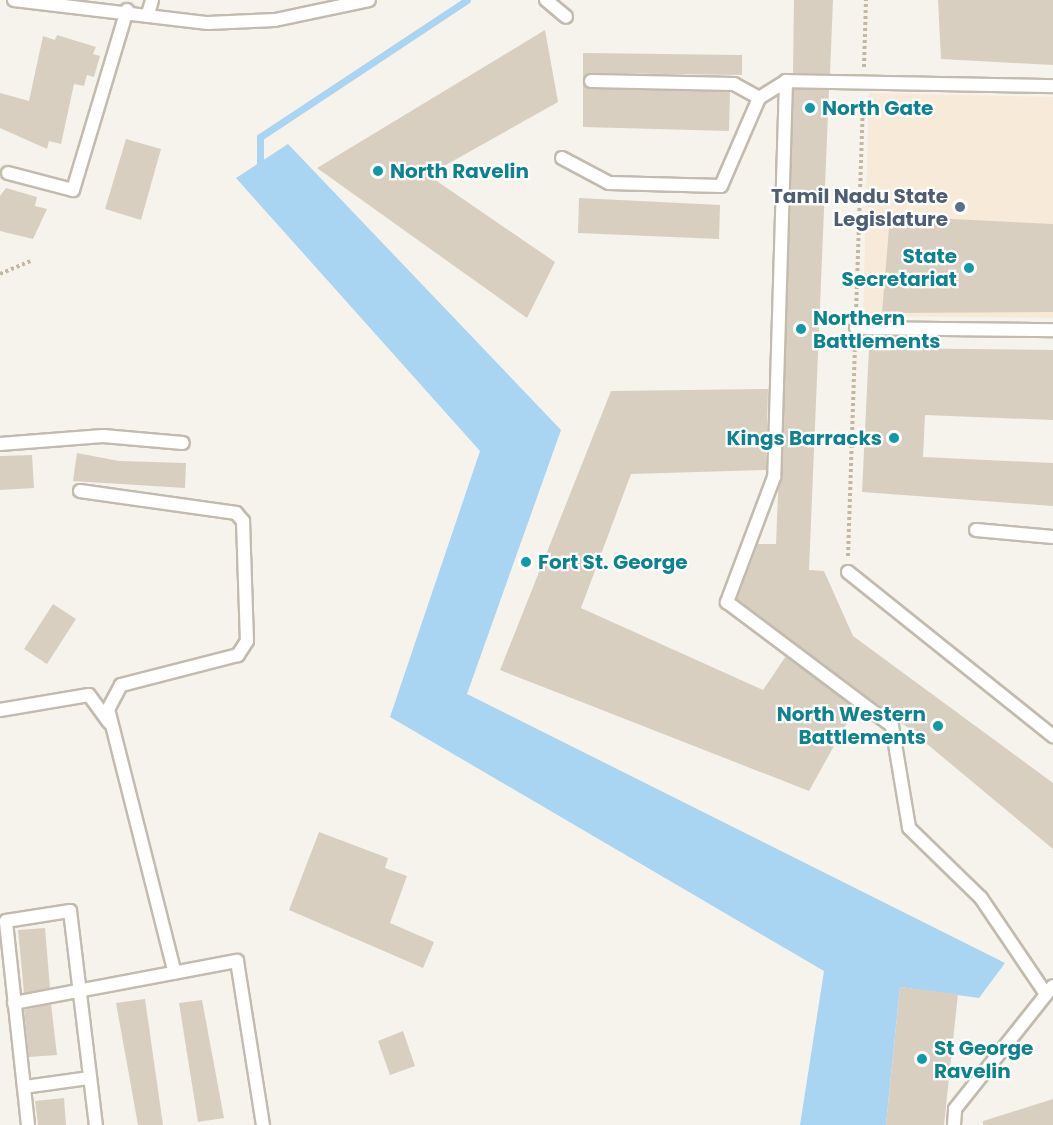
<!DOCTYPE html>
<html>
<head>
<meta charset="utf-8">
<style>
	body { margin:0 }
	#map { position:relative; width:1053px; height:1125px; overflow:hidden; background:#f6f3ec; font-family:Poppins,sans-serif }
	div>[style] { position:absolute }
	.commercial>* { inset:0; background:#f7ead8 }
	.water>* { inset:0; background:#a9d4f2 }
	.stream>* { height:7px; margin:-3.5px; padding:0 3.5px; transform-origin:3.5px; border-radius:3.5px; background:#a9d4f2 }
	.building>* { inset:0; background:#d8cfc1 }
	.path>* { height:4px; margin-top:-2px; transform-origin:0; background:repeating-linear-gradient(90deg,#c4b79f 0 3px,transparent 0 6px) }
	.roads { filter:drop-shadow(2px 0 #c2bbae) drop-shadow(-2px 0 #c2bbae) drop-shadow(0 2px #c2bbae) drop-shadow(0 -2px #c2bbae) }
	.service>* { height:12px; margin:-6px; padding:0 6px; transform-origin:6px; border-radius:6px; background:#fff }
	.dots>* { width:16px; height:16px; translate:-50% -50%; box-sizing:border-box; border:3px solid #fff; border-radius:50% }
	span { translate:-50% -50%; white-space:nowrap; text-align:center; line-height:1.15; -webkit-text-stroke:4.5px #fff; paint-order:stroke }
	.culture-label { font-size:20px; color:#0d838f; font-weight:700 }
	.left { translate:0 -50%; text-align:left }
	.right { translate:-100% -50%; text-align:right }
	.service-label { font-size:20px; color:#4e5e75; font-weight:700 }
</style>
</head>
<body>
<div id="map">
	<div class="commercial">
		<div style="clip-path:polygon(869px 93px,1053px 97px,1053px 318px,863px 316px)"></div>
	</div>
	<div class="water">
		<div style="clip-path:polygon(288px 144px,561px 430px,467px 694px,1005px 963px,979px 998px,900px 987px,886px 1125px,800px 1125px,824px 971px,390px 717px,480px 451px,236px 178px)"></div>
	</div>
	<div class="stream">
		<div style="left:260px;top:170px;width:33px;rotate:-90deg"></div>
		<div style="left:260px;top:137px;width:248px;rotate:-33.5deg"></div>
	</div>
	<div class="building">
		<div style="clip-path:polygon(794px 0,833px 0,830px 74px,793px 73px)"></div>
		<div style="clip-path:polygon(938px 0,1053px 0,1053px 65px,941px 59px)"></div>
		<div style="clip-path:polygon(545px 30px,558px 102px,428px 175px,555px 262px,527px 318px,317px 168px)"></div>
		<div style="clip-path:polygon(57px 35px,96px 47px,93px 54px,100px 56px,94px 77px,87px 75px,84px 86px,74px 84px,61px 144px,49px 141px,47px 149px,0 128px,0 93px,29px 101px,43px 36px,55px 40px)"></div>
		<div style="clip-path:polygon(583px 53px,742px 55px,742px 75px,591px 73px,583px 80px)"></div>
		<div style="clip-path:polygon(583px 82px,591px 89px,730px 92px,729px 131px,583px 127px)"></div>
		<div style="clip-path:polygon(794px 89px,829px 90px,809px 570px,824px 571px,853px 636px,1053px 783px,1053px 849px,897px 719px,737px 599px,758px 544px,776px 544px)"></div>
		<div style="clip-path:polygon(126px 139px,161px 149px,141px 220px,105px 209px)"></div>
		<div style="clip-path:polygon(6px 188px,37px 197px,35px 206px,47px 209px,33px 239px,0 231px,0 196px)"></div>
		<div style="clip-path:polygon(579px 198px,720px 205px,719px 239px,578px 233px)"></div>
		<div style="clip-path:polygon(890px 216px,1053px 224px,1053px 312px,882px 313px)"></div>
		<div style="clip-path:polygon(869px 348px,1053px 350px,1053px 420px,925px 415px,923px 457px,1053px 463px,1053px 506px,862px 492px)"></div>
		<div style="clip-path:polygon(768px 389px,766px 470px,631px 474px,581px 608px,763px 690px,786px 656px,855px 708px,809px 791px,500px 670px,611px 391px)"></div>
		<div style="clip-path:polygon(77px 453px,119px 461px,186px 463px,185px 488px,73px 481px)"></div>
		<div style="clip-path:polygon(32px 455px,34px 488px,0 490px,0 456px)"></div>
		<div style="clip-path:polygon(53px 604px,76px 619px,47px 664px,24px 649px)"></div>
		<div style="clip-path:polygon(319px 832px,388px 858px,385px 868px,407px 876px,390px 923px,434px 942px,423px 968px,289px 910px)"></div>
		<div style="clip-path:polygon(45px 928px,50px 988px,24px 993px,18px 930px)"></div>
		<div style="clip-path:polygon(900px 987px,958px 994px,944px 1125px,886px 1125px)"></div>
		<div style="clip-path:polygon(145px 999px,163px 1125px,138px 1125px,116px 1003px)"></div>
		<div style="clip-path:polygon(202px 1000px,224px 1118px,198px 1122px,179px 1003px)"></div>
		<div style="clip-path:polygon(51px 1004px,57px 1055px,29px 1057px,24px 1010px)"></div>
		<div style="clip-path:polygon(403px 1031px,415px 1066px,390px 1075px,378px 1041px)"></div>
		<div style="clip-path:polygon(64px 1098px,66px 1125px,38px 1125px,35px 1101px)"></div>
		<div style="clip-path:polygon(1053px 1099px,1053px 1125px,983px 1125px,983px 1121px)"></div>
	</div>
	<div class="path">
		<div style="left:864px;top:67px;width:67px;rotate:-88.3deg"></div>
		<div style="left:0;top:274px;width:33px;rotate:-23deg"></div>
		<div style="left:856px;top:313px;width:214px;rotate:-88.1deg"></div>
		<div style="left:848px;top:556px;width:211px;rotate:-88.1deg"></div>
	</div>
	<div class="roads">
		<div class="service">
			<div style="left:14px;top:0;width:195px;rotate:6.8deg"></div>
			<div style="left:208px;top:23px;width:67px;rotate:-2.6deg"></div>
			<div style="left:275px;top:20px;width:96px;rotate:-12deg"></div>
			<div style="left:546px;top:0;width:26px;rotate:40deg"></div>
			<div style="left:148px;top:14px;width:15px;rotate:-74deg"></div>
			<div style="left:591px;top:81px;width:143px;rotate:1.2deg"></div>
			<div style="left:734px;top:84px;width:29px;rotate:29deg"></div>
			<div style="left:786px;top:81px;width:396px;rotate:91.7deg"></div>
			<div style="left:774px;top:477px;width:134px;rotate:110.6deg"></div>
			<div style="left:727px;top:602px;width:206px;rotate:36.9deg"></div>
			<div style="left:892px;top:726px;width:103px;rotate:80.5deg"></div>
			<div style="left:909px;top:828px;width:100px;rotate:44.2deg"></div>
			<div style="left:981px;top:898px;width:116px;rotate:55.9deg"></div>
			<div style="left:562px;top:158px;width:53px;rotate:28deg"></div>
			<div style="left:609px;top:183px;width:112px;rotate:1.5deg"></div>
			<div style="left:721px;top:186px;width:96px;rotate:-66.6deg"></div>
			<div style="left:759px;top:98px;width:32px;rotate:-32deg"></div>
			<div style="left:786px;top:81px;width:267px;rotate:1.1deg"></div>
			<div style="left:8px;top:173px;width:67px;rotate:14.7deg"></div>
			<div style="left:73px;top:190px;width:188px;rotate:-73.3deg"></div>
			<div style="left:856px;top:328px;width:197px;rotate:0.6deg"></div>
			<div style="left:0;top:444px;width:103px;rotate:-4.4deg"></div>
			<div style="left:103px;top:436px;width:80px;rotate:5deg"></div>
			<div style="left:80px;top:491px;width:158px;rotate:8deg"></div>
			<div style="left:236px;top:513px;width:11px;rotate:49deg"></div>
			<div style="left:243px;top:521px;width:120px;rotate:88.1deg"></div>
			<div style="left:247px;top:641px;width:17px;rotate:123deg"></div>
			<div style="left:238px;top:655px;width:121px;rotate:165.6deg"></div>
			<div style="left:121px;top:685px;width:27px;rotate:118deg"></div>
			<div style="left:108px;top:709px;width:272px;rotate:75.8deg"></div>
			<div style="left:976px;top:530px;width:77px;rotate:5.2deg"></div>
			<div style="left:848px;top:572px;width:263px;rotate:38.7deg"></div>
			<div style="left:0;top:710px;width:90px;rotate:-9.6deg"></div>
			<div style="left:89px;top:695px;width:34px;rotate:54deg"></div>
			<div style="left:14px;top:1003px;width:227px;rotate:-10.7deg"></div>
			<div style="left:237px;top:961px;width:166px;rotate:81deg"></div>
			<div style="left:24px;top:1087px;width:66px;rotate:-7.9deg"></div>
			<div style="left:28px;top:1125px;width:205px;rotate:-96.2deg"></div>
			<div style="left:6px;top:921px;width:65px;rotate:-8.9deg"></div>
			<div style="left:70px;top:911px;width:216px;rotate:83.1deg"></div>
			<div style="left:954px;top:1125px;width:16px;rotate:-86deg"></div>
			<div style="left:955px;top:1109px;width:157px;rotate:-51.5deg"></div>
		</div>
	</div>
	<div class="dots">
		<div style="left:810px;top:108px;background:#0f9aa8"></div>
		<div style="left:378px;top:171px;background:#0f9aa8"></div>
		<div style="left:960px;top:207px;background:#5c6f8a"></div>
		<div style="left:969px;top:268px;background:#0f9aa8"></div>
		<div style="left:801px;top:329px;background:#0f9aa8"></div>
		<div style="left:894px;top:438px;background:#0f9aa8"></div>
		<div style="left:526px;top:562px;background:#0f9aa8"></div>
		<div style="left:938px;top:726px;background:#0f9aa8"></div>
		<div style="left:922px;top:1059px;background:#0f9aa8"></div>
	</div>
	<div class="culture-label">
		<span class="left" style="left:822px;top:108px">North Gate</span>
		<span class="left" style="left:390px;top:171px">North Ravelin</span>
		<span class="right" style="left:957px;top:268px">State<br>Secretariat</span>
		<span class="left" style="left:813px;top:330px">Northern<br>Battlements</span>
		<span class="right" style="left:882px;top:438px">Kings Barracks</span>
		<span class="left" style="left:538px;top:562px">Fort St. George</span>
		<span class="right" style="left:926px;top:726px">North Western<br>Battlements</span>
		<span class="left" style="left:934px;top:1060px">St George<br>Ravelin</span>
	</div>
	<div class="service-label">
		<span class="right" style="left:948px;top:208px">Tamil Nadu State<br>Legislature</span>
	</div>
</div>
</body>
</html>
